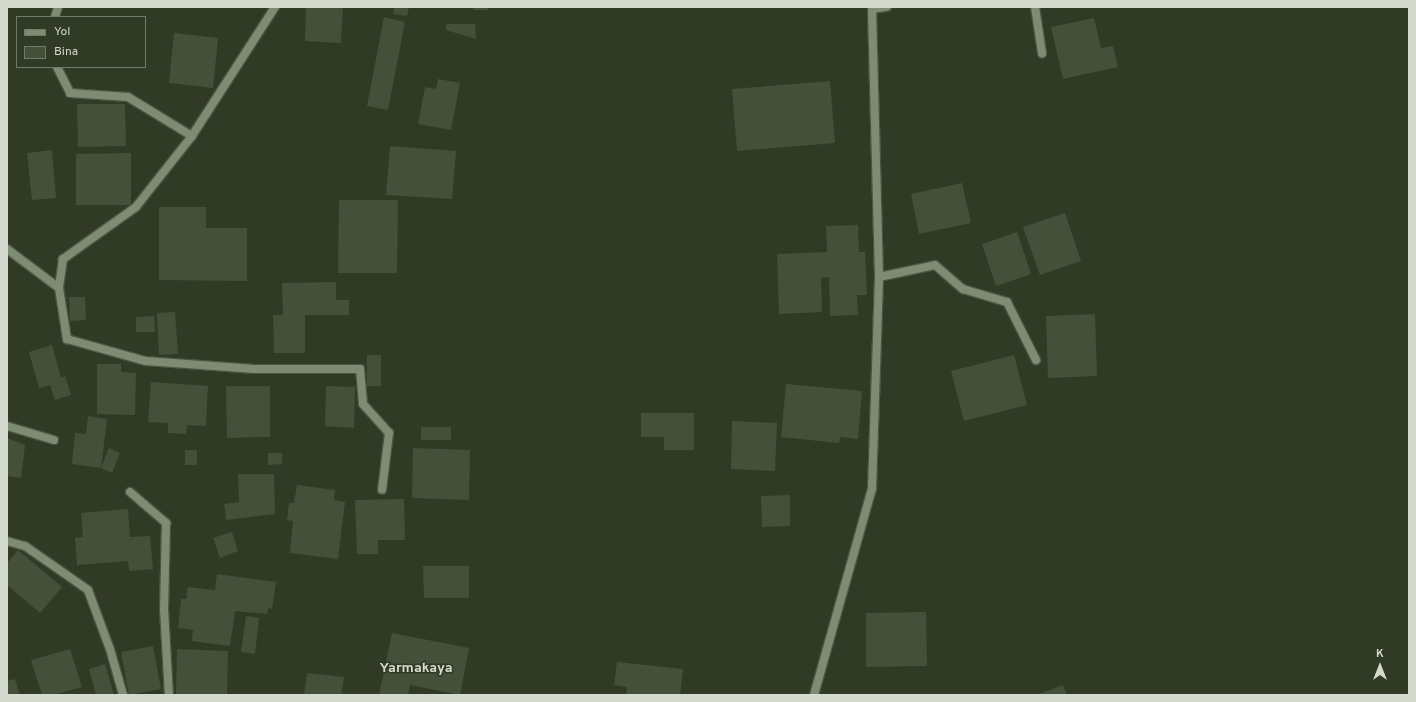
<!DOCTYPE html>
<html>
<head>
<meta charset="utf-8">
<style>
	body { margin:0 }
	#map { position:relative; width:1416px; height:702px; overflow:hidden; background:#303a25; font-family:Overpass,sans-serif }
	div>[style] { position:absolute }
	.building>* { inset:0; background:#45503a }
	.roads { filter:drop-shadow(1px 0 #4c5543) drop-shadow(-1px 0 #4c5543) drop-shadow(0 1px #4c5543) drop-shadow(0 -1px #4c5543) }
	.minor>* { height:8px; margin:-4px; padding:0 4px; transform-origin:4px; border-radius:4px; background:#7f8c74 }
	span { translate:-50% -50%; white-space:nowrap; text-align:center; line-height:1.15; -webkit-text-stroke:3px #303a25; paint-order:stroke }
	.quarter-label { font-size:14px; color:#d4dbce; font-weight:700 }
	.frame { position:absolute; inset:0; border:8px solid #d4dbce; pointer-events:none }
	.legend { position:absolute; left:16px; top:16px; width:130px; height:52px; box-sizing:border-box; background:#303a25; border:1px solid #727a69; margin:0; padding:5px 7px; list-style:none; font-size:12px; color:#d4dbce }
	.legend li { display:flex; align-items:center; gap:8px; height:20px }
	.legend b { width:20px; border:1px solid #727a69 }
	.north { position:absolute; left:1360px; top:646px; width:40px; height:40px; -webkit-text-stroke:3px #303a25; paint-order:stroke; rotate:0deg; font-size:11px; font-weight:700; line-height:16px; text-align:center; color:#d4dbce }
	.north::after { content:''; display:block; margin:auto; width:14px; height:18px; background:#d4dbce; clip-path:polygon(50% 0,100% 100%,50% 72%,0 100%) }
</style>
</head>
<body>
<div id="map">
	<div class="building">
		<div style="clip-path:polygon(306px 7px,343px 7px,341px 43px,305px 41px)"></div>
		<div style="clip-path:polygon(394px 7px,409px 7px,407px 16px,393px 14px)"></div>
		<div style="clip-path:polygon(473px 7px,488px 7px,488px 10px,473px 10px)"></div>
		<div style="clip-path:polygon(384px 17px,405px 22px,388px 110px,367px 106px)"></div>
		<div style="clip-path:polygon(1094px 18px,1101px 48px,1113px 46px,1118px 67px,1063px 79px,1051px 27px)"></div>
		<div style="clip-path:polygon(446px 24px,475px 24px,476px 39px,446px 30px)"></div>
		<div style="clip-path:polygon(174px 33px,218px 38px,213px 88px,169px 83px)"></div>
		<div style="clip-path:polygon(438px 79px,460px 83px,451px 130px,418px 124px,425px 87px,436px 89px)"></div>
		<div style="clip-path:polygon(830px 81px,835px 143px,737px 151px,732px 89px)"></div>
		<div style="clip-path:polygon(77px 104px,125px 104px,126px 146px,78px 147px)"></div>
		<div style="clip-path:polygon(390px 146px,456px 151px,452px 199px,386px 195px)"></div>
		<div style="clip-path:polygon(52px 150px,56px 198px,32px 200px,27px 153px)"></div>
		<div style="clip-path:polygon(131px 153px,131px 205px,76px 205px,76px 154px)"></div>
		<div style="clip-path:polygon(962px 183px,971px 223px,919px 234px,911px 194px)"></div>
		<div style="clip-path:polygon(339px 200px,398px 200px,397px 273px,338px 273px)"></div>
		<div style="clip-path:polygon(159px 207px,206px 207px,206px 228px,247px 228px,247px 281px,159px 280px)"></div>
		<div style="clip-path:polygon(1065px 213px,1081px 261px,1040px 275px,1023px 227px)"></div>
		<div style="clip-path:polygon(858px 225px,859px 252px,865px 252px,867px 295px,857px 295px,858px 315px,830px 316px,829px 277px,821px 278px,822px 312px,779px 314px,777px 254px,827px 252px,826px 226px)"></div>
		<div style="clip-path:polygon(1017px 232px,1031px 274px,996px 286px,982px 244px)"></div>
		<div style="clip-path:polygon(336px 282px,336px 300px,349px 300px,349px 315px,305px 315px,305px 353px,274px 353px,273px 315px,283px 315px,282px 283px)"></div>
		<div style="clip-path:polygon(69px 297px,85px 297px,86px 320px,70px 321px)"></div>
		<div style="clip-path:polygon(175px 312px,178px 354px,159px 355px,157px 313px)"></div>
		<div style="clip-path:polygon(1095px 314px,1097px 376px,1048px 378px,1046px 316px)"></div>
		<div style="clip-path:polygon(154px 316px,155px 332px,136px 332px,136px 317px)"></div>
		<div style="clip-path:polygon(52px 345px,61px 378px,65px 376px,71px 395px,55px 400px,50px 385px,39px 388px,29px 352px)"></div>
		<div style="clip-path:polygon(367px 355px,381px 355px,381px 386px,367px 386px)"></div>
		<div style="clip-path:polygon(1014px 355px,1027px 405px,964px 421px,951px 371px)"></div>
		<div style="clip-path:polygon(97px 364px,121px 364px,121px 372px,136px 373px,135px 415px,97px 414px)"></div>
		<div style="clip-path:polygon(151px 382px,208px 386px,206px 426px,187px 425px,186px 434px,168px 433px,168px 423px,148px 422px)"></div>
		<div style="clip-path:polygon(786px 384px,862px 391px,858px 439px,840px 437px,839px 443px,781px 437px)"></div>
		<div style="clip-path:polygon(226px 386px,270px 386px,270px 437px,227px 438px)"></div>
		<div style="clip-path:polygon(326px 386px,355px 387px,354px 428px,325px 426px)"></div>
		<div style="clip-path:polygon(641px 413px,694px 413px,694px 450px,664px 450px,664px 437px,641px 437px)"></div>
		<div style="clip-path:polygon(88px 416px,107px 419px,101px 468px,72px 464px,75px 433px,86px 434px)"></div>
		<div style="clip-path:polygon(732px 421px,777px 423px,775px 471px,731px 469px)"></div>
		<div style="clip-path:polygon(421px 427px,451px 427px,451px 440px,421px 440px)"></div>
		<div style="clip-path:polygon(7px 438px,25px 445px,21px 478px,7px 476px)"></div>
		<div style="clip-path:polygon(109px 448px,120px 453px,112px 473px,101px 468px)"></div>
		<div style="clip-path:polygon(413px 448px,470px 450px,469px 500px,412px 498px)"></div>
		<div style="clip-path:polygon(185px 450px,197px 450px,197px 465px,185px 465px)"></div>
		<div style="clip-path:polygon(268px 453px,282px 453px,282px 464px,268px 465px)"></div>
		<div style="clip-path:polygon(238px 474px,274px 474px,275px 514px,226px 520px,224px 504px,239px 502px)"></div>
		<div style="clip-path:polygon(297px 485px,335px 490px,334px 500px,345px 502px,338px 559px,290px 553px,293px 521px,287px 520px,289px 503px,294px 503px)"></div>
		<div style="clip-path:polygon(790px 495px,790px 526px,762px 527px,761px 496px)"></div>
		<div style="clip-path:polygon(404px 499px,405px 540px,378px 540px,378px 554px,357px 554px,355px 500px)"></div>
		<div style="clip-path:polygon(128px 509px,130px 537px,150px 536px,153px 569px,129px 571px,128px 561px,77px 565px,75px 538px,83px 537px,81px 513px)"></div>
		<div style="clip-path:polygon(232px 532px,238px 551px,220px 558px,213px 538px)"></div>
		<div style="clip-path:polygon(18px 550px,62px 587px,40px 613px,7px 585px,7px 563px)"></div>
		<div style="clip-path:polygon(423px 566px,469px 566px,469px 598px,424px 598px)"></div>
		<div style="clip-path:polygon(217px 574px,276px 582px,272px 609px,268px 608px,267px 614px,235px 611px,230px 646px,192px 641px,193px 630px,178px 628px,181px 599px,186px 599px,188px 587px,215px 590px)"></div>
		<div style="clip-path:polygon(926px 612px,927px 666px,866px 667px,866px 613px)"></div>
		<div style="clip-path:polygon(246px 616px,259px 618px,255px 654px,241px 652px)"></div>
		<div style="clip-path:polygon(392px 633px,469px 648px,460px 695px,410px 685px,408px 695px,379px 695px)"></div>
		<div style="clip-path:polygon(153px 646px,161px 689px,129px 695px,121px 652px)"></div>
		<div style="clip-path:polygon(70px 649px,82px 687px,53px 695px,42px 695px,31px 660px)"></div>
		<div style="clip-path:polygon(177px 649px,228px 651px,227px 695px,176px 695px)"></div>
		<div style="clip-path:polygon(617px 662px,683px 669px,680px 695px,626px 695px,627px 687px,614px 685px)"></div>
		<div style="clip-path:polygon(105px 664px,114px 695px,96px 695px,89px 669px)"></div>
		<div style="clip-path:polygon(307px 673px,344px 677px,341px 695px,304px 695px)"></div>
		<div style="clip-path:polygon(15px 679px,20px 695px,7px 695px,7px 681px)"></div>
		<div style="clip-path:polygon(1063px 685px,1067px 695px,1036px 695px)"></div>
	</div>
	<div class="roads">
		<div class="minor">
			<div style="left:275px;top:7px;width:153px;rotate:122.8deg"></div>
			<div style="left:192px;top:136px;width:90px;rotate:128.3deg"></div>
			<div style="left:136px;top:207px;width:90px;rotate:144.5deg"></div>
			<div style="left:63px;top:259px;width:29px;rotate:98deg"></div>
			<div style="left:59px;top:288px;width:52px;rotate:81.1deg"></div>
			<div style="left:67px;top:339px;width:82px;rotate:15.6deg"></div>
			<div style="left:146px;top:361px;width:109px;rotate:4.2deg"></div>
			<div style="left:255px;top:369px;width:105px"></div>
			<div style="left:360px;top:369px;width:35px;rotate:85deg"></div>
			<div style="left:363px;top:404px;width:39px;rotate:48deg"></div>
			<div style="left:389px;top:433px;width:57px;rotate:97deg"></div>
			<div style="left:1035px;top:7px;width:47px;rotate:81.3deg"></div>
			<div style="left:872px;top:9px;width:15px;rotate:-8deg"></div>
			<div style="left:55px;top:17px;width:10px;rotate:-73deg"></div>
			<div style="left:57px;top:67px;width:29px;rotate:63deg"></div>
			<div style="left:70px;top:93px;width:58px;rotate:3.9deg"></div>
			<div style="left:128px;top:97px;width:75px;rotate:31.4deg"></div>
			<div style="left:7px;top:249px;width:65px;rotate:36.9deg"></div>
			<div style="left:879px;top:277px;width:57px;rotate:-12.1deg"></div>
			<div style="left:935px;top:265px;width:37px;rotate:41deg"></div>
			<div style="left:963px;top:289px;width:46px;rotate:16.5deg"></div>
			<div style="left:1007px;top:302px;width:65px;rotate:63.4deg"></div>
			<div style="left:7px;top:426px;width:49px;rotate:16.6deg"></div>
			<div style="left:130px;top:492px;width:48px;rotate:40.7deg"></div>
			<div style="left:166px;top:523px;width:86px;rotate:91.3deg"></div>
			<div style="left:164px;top:609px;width:86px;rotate:86.7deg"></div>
			<div style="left:7px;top:541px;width:19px;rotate:16deg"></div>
			<div style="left:25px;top:546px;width:77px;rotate:34.9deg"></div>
			<div style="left:88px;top:590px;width:63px;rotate:69.6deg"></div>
			<div style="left:110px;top:649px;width:48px;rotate:74.2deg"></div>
			<div style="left:814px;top:695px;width:214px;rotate:-74.3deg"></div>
			<div style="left:872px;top:489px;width:212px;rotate:-88.1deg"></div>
			<div style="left:879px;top:277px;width:270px;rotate:-91.5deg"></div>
		</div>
	</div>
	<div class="quarter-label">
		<span style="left:416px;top:669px">Yarmakaya</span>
	</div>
	<div class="frame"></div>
	<ul class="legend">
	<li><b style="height:5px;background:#7f8c74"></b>Yol</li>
	<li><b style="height:11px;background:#45503a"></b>Bina</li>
	</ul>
	<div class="north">K</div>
</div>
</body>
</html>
